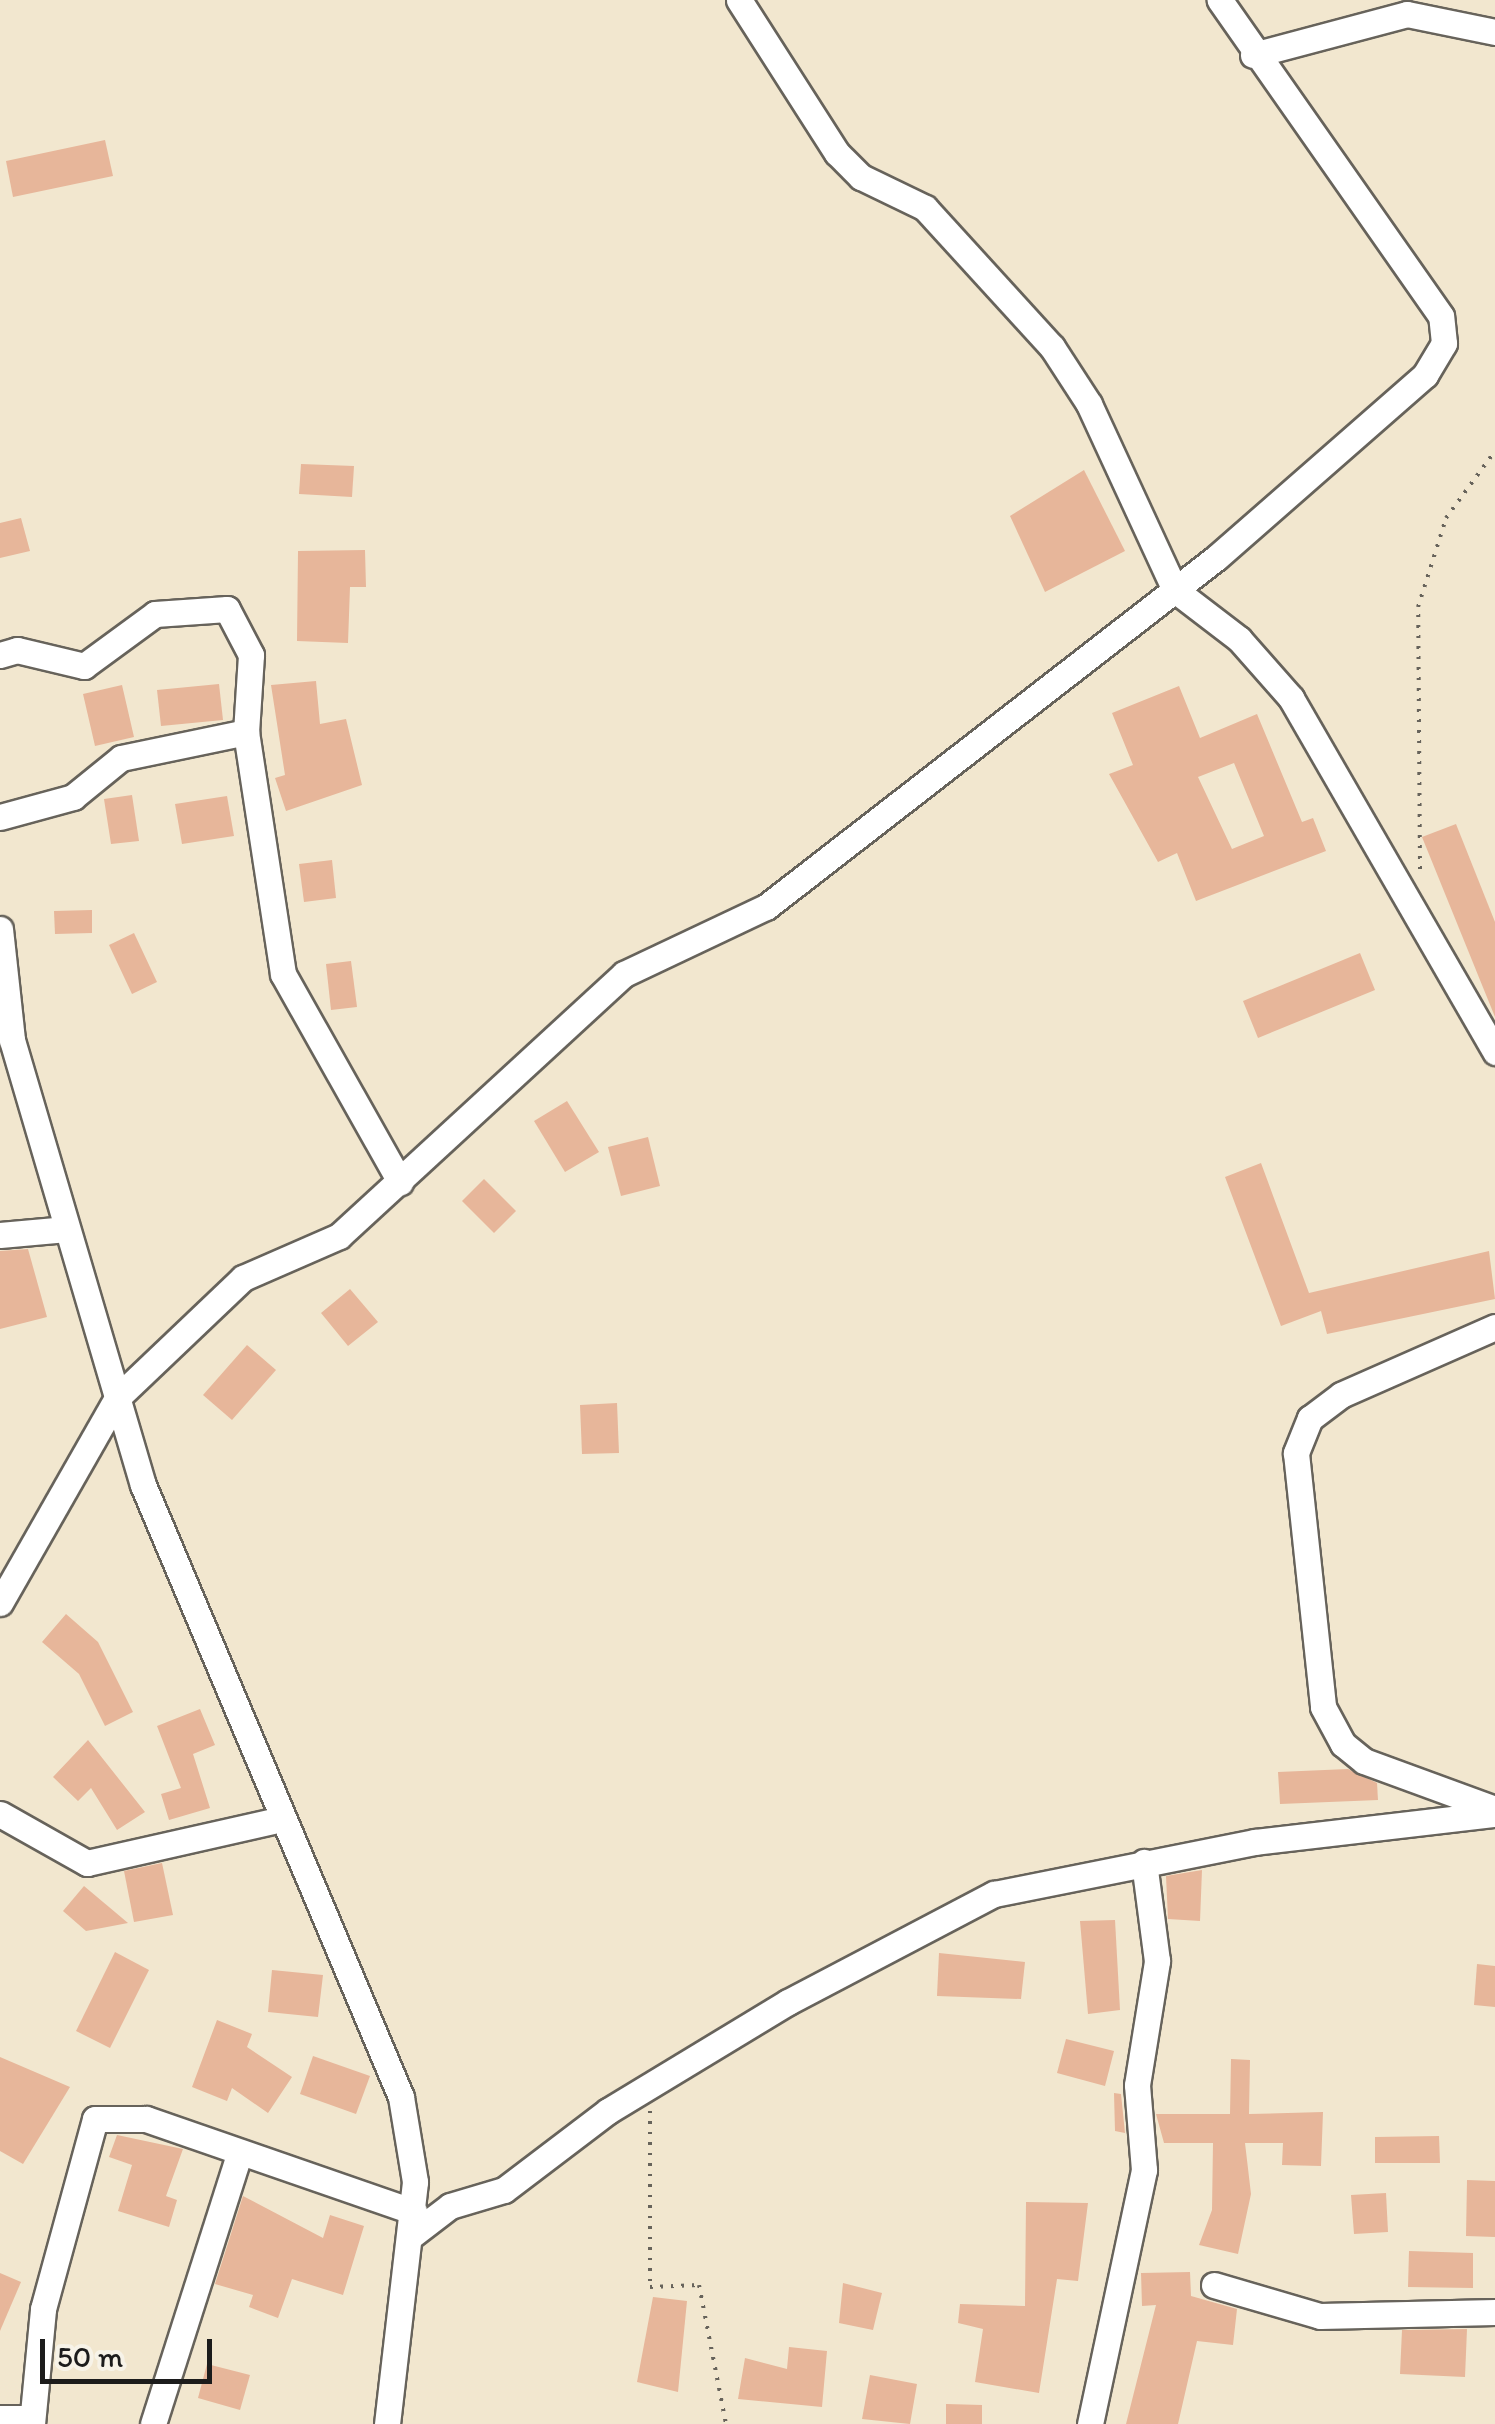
<!DOCTYPE html>
<html>
<head>
<meta charset="utf-8">
<style>
	body { margin:0 }
	#map { position:relative; width:1495px; height:2424px; overflow:hidden; background:#f2e7cf; font-family:Itim,sans-serif }
	div>[style] { position:absolute }
	.building>* { inset:0; background:#e7b69a }
	.path>* { height:4px; margin-top:-2px; transform-origin:0; background:repeating-linear-gradient(90deg,#67635b 0 2.5px,transparent 0 10.5px) }
	.roads { filter:drop-shadow(2px 0 #67635b) drop-shadow(-2px 0 #67635b) drop-shadow(0 2px #67635b) drop-shadow(0 -2px #67635b) }
	.minor>* { height:25px; margin:-12.5px; padding:0 12.5px; transform-origin:12.5px; border-radius:12.5px; background:#fff }
	span { translate:-50% -50%; white-space:nowrap; text-align:center; line-height:1.15; -webkit-text-stroke:8px #f7f3e8; paint-order:stroke }
	.scale { position:absolute; left:40px; top:2339px; width:172px; height:45px; box-sizing:border-box; border:5px solid #1c1c1c; border-top:0; padding-left:12px; font-size:30px; line-height:35px; white-space:nowrap; color:#1c1c1c; -webkit-text-stroke:8px #f7f3e8; paint-order:stroke }
</style>
</head>
<body>
<div id="map">
	<div class="building">
		<div style="clip-path:polygon(105px 140px,113px 176px,13px 197px,6px 161px)"></div>
		<div style="clip-path:polygon(301px 464px,354px 466px,352px 497px,299px 494px)"></div>
		<div style="clip-path:polygon(1084px 470px,1125px 551px,1045px 592px,1010px 516px)"></div>
		<div style="clip-path:polygon(21px 518px,30px 551px,0 558px,0 523px)"></div>
		<div style="clip-path:polygon(365px 550px,366px 587px,350px 587px,348px 643px,297px 641px,298px 551px)"></div>
		<div style="clip-path:polygon(316px 681px,320px 724px,346px 719px,362px 785px,286px 811px,275px 778px,285px 775px,271px 685px)"></div>
		<div style="clip-path:polygon(219px 684px,223px 720px,161px 726px,157px 690px)"></div>
		<div style="clip-path:polygon(122px 685px,134px 737px,95px 746px,83px 694px)"></div>
		<div style="clip-path:polygon(evenodd,1179px 686px,1200px 738px,1257px 714px,1302px 822px,1313px 818px,1326px 851px,1196px 901px,1177px 853px,1158px 862px,1109px 774px,1133px 765px,1112px 713px,1179px 686px,1234px 763px,1264px 836px,1232px 849px,1198px 777px,1234px 763px)"></div>
		<div style="clip-path:polygon(132px 795px,139px 841px,111px 844px,104px 799px)"></div>
		<div style="clip-path:polygon(227px 796px,234px 836px,182px 844px,175px 804px)"></div>
		<div style="clip-path:polygon(1456px 824px,1495px 922px,1495px 1017px,1422px 837px)"></div>
		<div style="clip-path:polygon(332px 860px,336px 898px,304px 902px,299px 864px)"></div>
		<div style="clip-path:polygon(92px 910px,92px 933px,55px 934px,54px 911px)"></div>
		<div style="clip-path:polygon(134px 933px,157px 982px,132px 994px,109px 945px)"></div>
		<div style="clip-path:polygon(1360px 953px,1375px 990px,1258px 1038px,1243px 1001px)"></div>
		<div style="clip-path:polygon(351px 961px,357px 1007px,331px 1010px,326px 964px)"></div>
		<div style="clip-path:polygon(567px 1101px,599px 1152px,565px 1172px,534px 1121px)"></div>
		<div style="clip-path:polygon(648px 1137px,660px 1186px,621px 1196px,608px 1147px)"></div>
		<div style="clip-path:polygon(1261px 1163px,1309px 1293px,1489px 1251px,1495px 1299px,1327px 1334px,1321px 1311px,1281px 1326px,1225px 1177px)"></div>
		<div style="clip-path:polygon(484px 1179px,516px 1211px,494px 1233px,462px 1201px)"></div>
		<div style="clip-path:polygon(28px 1249px,47px 1317px,0 1329px,0 1251px)"></div>
		<div style="clip-path:polygon(350px 1289px,378px 1322px,348px 1346px,321px 1313px)"></div>
		<div style="clip-path:polygon(247px 1345px,276px 1370px,232px 1420px,203px 1395px)"></div>
		<div style="clip-path:polygon(617px 1403px,619px 1453px,582px 1454px,580px 1405px)"></div>
		<div style="clip-path:polygon(66px 1614px,98px 1642px,133px 1712px,105px 1726px,79px 1674px,42px 1642px)"></div>
		<div style="clip-path:polygon(200px 1709px,215px 1745px,193px 1754px,210px 1808px,169px 1820px,161px 1794px,181px 1788px,157px 1726px)"></div>
		<div style="clip-path:polygon(88px 1740px,145px 1812px,117px 1830px,91px 1788px,78px 1801px,53px 1777px)"></div>
		<div style="clip-path:polygon(1348px 1769px,1377px 1783px,1378px 1800px,1280px 1804px,1278px 1772px)"></div>
		<div style="clip-path:polygon(162px 1863px,173px 1915px,134px 1922px,124px 1871px)"></div>
		<div style="clip-path:polygon(1202px 1870px,1200px 1921px,1168px 1919px,1166px 1876px)"></div>
		<div style="clip-path:polygon(84px 1886px,128px 1923px,86px 1931px,63px 1911px)"></div>
		<div style="clip-path:polygon(1115px 1920px,1120px 2010px,1088px 2014px,1080px 1921px)"></div>
		<div style="clip-path:polygon(115px 1952px,149px 1970px,110px 2048px,76px 2031px)"></div>
		<div style="clip-path:polygon(939px 1953px,1025px 1962px,1021px 1999px,937px 1996px)"></div>
		<div style="clip-path:polygon(1477px 1964px,1495px 1966px,1495px 2007px,1474px 2005px)"></div>
		<div style="clip-path:polygon(272px 1970px,323px 1975px,318px 2017px,268px 2012px)"></div>
		<div style="clip-path:polygon(217px 2020px,252px 2034px,247px 2047px,292px 2077px,268px 2113px,232px 2088px,227px 2101px,192px 2087px)"></div>
		<div style="clip-path:polygon(1066px 2039px,1114px 2051px,1105px 2086px,1057px 2073px)"></div>
		<div style="clip-path:polygon(313px 2056px,370px 2076px,356px 2114px,300px 2094px)"></div>
		<div style="clip-path:polygon(0 2057px,70px 2087px,23px 2164px,0 2151px)"></div>
		<div style="clip-path:polygon(1231px 2059px,1250px 2060px,1249px 2114px,1323px 2112px,1321px 2166px,1282px 2165px,1283px 2143px,1245px 2143px,1251px 2194px,1238px 2254px,1199px 2245px,1212px 2210px,1213px 2143px,1164px 2143px,1156px 2114px,1230px 2114px)"></div>
		<div style="clip-path:polygon(1114px 2093px,1121px 2094px,1125px 2133px,1115px 2131px)"></div>
		<div style="clip-path:polygon(117px 2135px,183px 2149px,166px 2196px,177px 2200px,169px 2227px,118px 2211px,132px 2165px,109px 2157px)"></div>
		<div style="clip-path:polygon(1439px 2136px,1440px 2163px,1375px 2163px,1375px 2137px)"></div>
		<div style="clip-path:polygon(1467px 2180px,1495px 2181px,1495px 2237px,1466px 2236px)"></div>
		<div style="clip-path:polygon(1386px 2193px,1388px 2232px,1354px 2234px,1351px 2195px)"></div>
		<div style="clip-path:polygon(243px 2196px,323px 2238px,330px 2215px,364px 2226px,343px 2295px,292px 2279px,278px 2318px,249px 2307px,253px 2295px,215px 2284px)"></div>
		<div style="clip-path:polygon(1026px 2202px,1088px 2203px,1078px 2281px,1057px 2279px,1039px 2393px,975px 2382px,983px 2329px,958px 2323px,960px 2304px,1025px 2306px)"></div>
		<div style="clip-path:polygon(1409px 2251px,1473px 2253px,1473px 2288px,1408px 2287px)"></div>
		<div style="clip-path:polygon(1190px 2272px,1191px 2296px,1237px 2309px,1233px 2345px,1197px 2341px,1178px 2424px,1126px 2424px,1156px 2305px,1142px 2306px,1141px 2273px)"></div>
		<div style="clip-path:polygon(0 2273px,21px 2282px,0 2331px)"></div>
		<div style="clip-path:polygon(843px 2283px,882px 2293px,873px 2330px,839px 2323px)"></div>
		<div style="clip-path:polygon(653px 2297px,687px 2301px,678px 2392px,637px 2382px)"></div>
		<div style="clip-path:polygon(1467px 2329px,1465px 2377px,1400px 2374px,1402px 2330px)"></div>
		<div style="clip-path:polygon(789px 2347px,827px 2351px,822px 2407px,738px 2399px,745px 2358px,787px 2369px)"></div>
		<div style="clip-path:polygon(207px 2364px,250px 2375px,240px 2410px,198px 2398px)"></div>
		<div style="clip-path:polygon(870px 2375px,917px 2384px,910px 2424px,862px 2419px)"></div>
		<div style="clip-path:polygon(946px 2404px,982px 2405px,982px 2424px,946px 2424px)"></div>
	</div>
	<div class="path">
		<div style="left:1420px;top:869px;width:262px;rotate:-90.4deg"></div>
		<div style="left:1418px;top:607px;width:93px;rotate:-72.5deg"></div>
		<div style="left:1446px;top:518px;width:83px;rotate:-53.8deg"></div>
		<div style="left:650px;top:2111px;width:176px;rotate:90deg"></div>
		<div style="left:650px;top:2287px;width:49px;rotate:-2.3deg"></div>
		<div style="left:699px;top:2285px;width:142px;rotate:79deg"></div>
	</div>
	<div class="roads">
		<div class="minor">
			<div style="left:739px;top:0;width:182px;rotate:57.4deg"></div>
			<div style="left:837px;top:153px;width:34px;rotate:45deg"></div>
			<div style="left:861px;top:177px;width:71px;rotate:25.8deg"></div>
			<div style="left:925px;top:208px;width:188px;rotate:47.6deg"></div>
			<div style="left:1052px;top:347px;width:68px;rotate:57deg"></div>
			<div style="left:1089px;top:404px;width:205px;rotate:65.2deg"></div>
			<div style="left:1175px;top:590px;width:81px;rotate:37.4deg"></div>
			<div style="left:1239px;top:639px;width:79px;rotate:48.6deg"></div>
			<div style="left:1291px;top:698px;width:409px;rotate:60deg"></div>
			<div style="left:1253px;top:55px;width:159px;rotate:-14.9deg"></div>
			<div style="left:1407px;top:14px;width:90px;rotate:11.6deg"></div>
			<div style="left:0;top:655px;width:18px;rotate:-16deg"></div>
			<div style="left:17px;top:650px;width:69px;rotate:13.4deg"></div>
			<div style="left:84px;top:666px;width:88px;rotate:-36.2deg"></div>
			<div style="left:155px;top:614px;width:72px;rotate:-4deg"></div>
			<div style="left:227px;top:609px;width:52px;rotate:62.4deg"></div>
			<div style="left:251px;top:655px;width:77px;rotate:93.7deg"></div>
			<div style="left:246px;top:732px;width:245px;rotate:81.3deg"></div>
			<div style="left:283px;top:974px;width:239px;rotate:60.6deg"></div>
			<div style="left:0;top:817px;width:76px;rotate:-15.3deg"></div>
			<div style="left:73px;top:797px;width:62px;rotate:-39.1deg"></div>
			<div style="left:121px;top:758px;width:128px;rotate:-11.7deg"></div>
			<div style="left:0;top:929px;width:112px;rotate:83.8deg"></div>
			<div style="left:12px;top:1040px;width:464px;rotate:73.6deg"></div>
			<div style="left:143px;top:1485px;width:664px;rotate:67.14deg"></div>
			<div style="left:401px;top:2097px;width:86px;rotate:80.6deg"></div>
			<div style="left:415px;top:2182px;width:244px;rotate:96.6deg"></div>
			<div style="left:0;top:1235px;width:67px;rotate:-5.1deg"></div>
			<div style="left:1495px;top:1327px;width:168px;rotate:156.2deg"></div>
			<div style="left:1341px;top:1395px;width:39px;rotate:143deg"></div>
			<div style="left:1310px;top:1418px;width:38px;rotate:112deg"></div>
			<div style="left:1296px;top:1453px;width:255px;rotate:83.9deg"></div>
			<div style="left:1323px;top:1707px;width:42px;rotate:61.6deg"></div>
			<div style="left:1343px;top:1744px;width:27px;rotate:39deg"></div>
			<div style="left:1364px;top:1761px;width:140px;rotate:20.1deg"></div>
			<div style="left:0;top:1603px;width:236px;rotate:-60.3deg"></div>
			<div style="left:117px;top:1398px;width:174px;rotate:-43.6deg"></div>
			<div style="left:243px;top:1278px;width:105px;rotate:-23.6deg"></div>
			<div style="left:339px;top:1236px;width:387px;rotate:-42.6deg"></div>
			<div style="left:624px;top:974px;width:157px;rotate:-25.3deg"></div>
			<div style="left:766px;top:907px;width:569px;rotate:-37.8deg"></div>
			<div style="left:1216px;top:558px;width:278px;rotate:-41.2deg"></div>
			<div style="left:1425px;top:375px;width:37px;rotate:-59deg"></div>
			<div style="left:1444px;top:343px;width:27px;rotate:-96deg"></div>
			<div style="left:1441px;top:316px;width:386px;rotate:-125deg"></div>
			<div style="left:0;top:1814px;width:100px;rotate:29.4deg"></div>
			<div style="left:87px;top:1863px;width:196px;rotate:-12.7deg"></div>
			<div style="left:412px;top:2235px;width:48px;rotate:-37.3deg"></div>
			<div style="left:450px;top:2206px;width:56px;rotate:-16.5deg"></div>
			<div style="left:504px;top:2190px;width:131px;rotate:-37.2deg"></div>
			<div style="left:608px;top:2111px;width:210px;rotate:-31.2deg"></div>
			<div style="left:788px;top:2002px;width:233px;rotate:-27.7deg"></div>
			<div style="left:994px;top:1894px;width:266px;rotate:-11.3deg"></div>
			<div style="left:1255px;top:1842px;width:242px;rotate:-6.7deg"></div>
			<div style="left:1214px;top:2285px;width:110px;rotate:16.3deg"></div>
			<div style="left:1320px;top:2316px;width:175px;rotate:-1.3deg"></div>
			<div style="left:0;top:2418px;width:31px"></div>
			<div style="left:32px;top:2424px;width:116px;rotate:-84.5deg"></div>
			<div style="left:43px;top:2309px;width:197px;rotate:-74.7deg"></div>
			<div style="left:95px;top:2119px;width:51px"></div>
			<div style="left:146px;top:2119px;width:284px;rotate:19.1deg"></div>
			<div style="left:153px;top:2424px;width:280px;rotate:-72.3deg"></div>
			<div style="left:1090px;top:2424px;width:260px;rotate:-78deg"></div>
			<div style="left:1144px;top:2170px;width:85px;rotate:-94.7deg"></div>
			<div style="left:1137px;top:2085px;width:126px;rotate:-80.8deg"></div>
			<div style="left:1157px;top:1961px;width:100px;rotate:-97.5deg"></div>
		</div>
	</div>
	<div class="scale">50 m</div>
</div>
</body>
</html>
